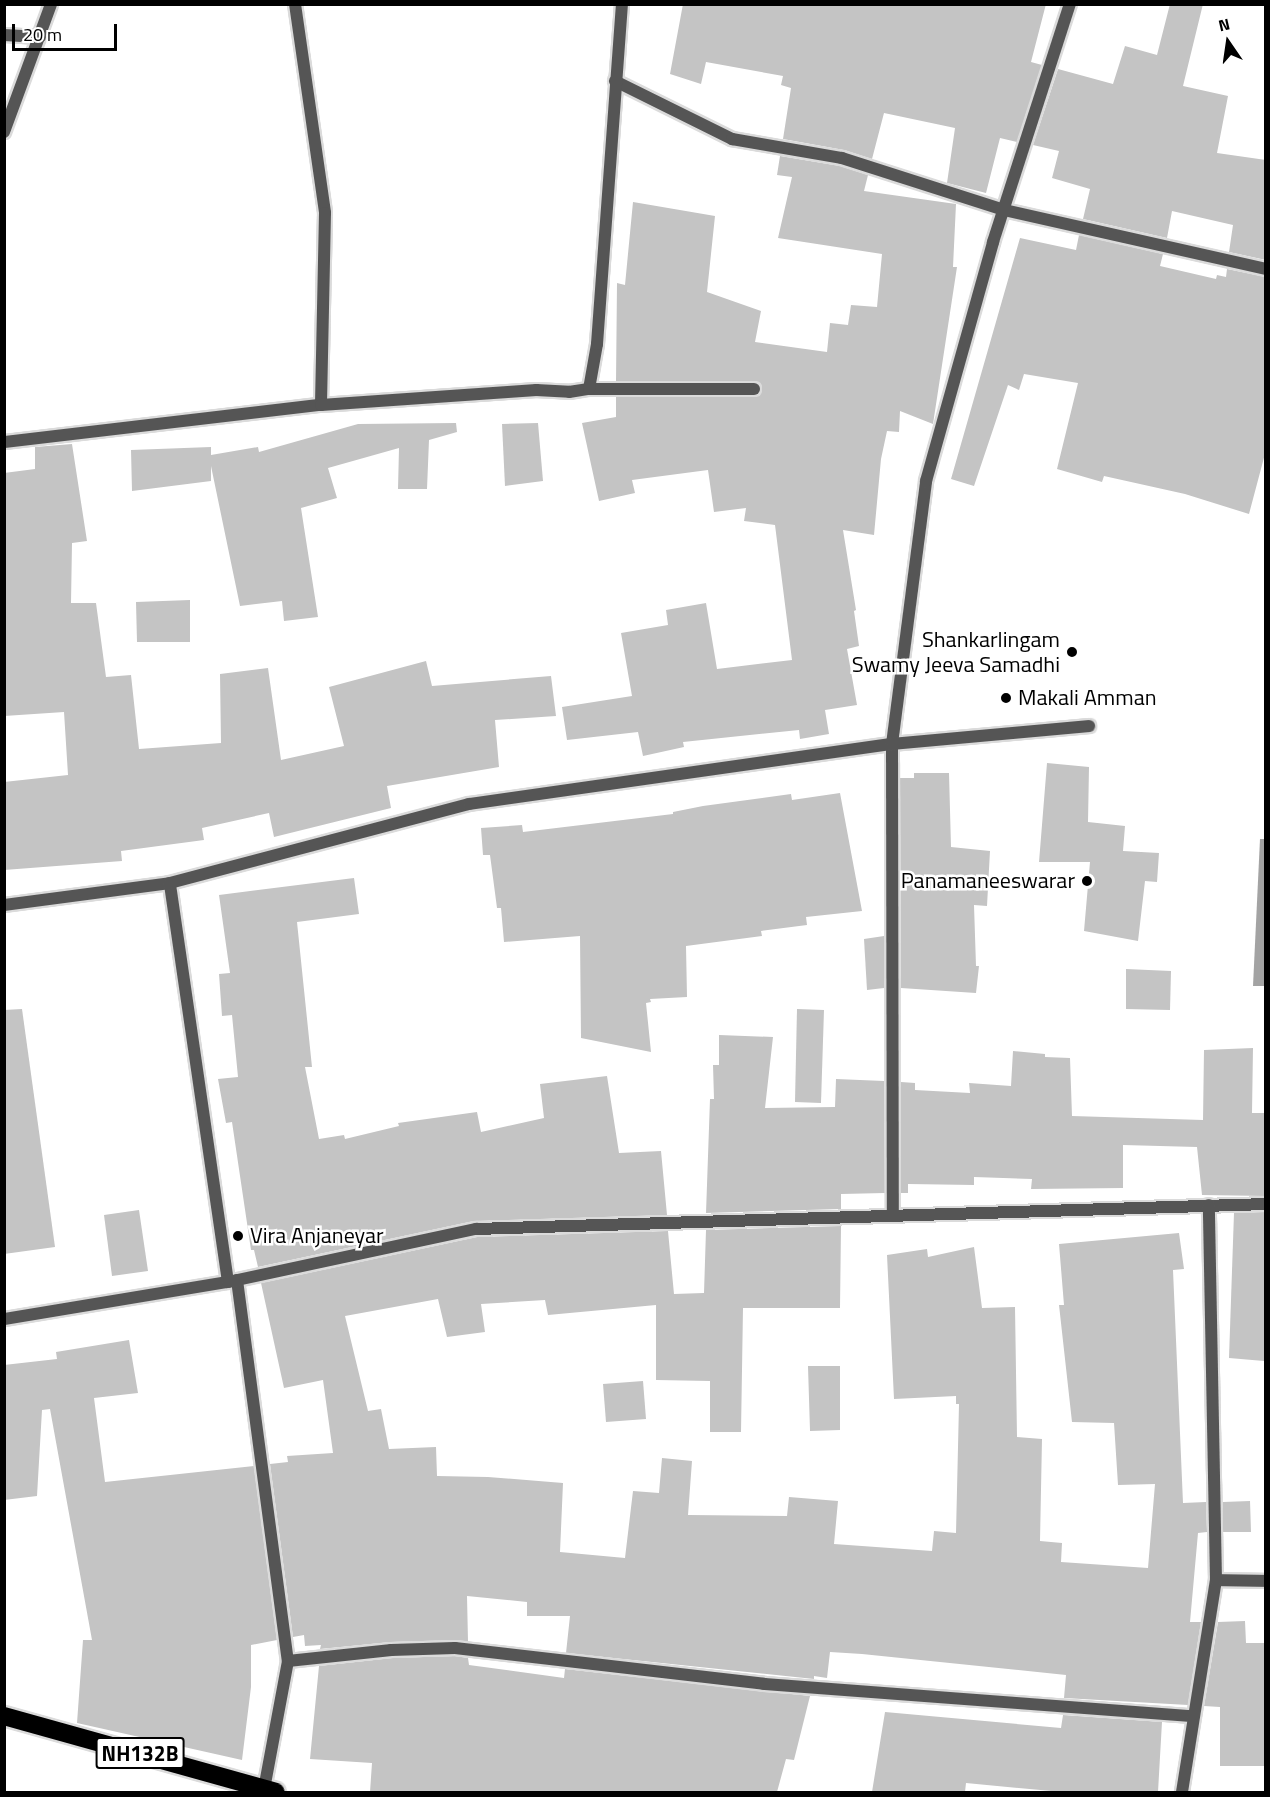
<!DOCTYPE html>
<html>
<head>
<meta charset="utf-8">
<style>
	body { margin:0 }
	#map { position:relative; width:1270px; height:1797px; overflow:hidden; background:#fff; font-family:"Titillium Web",sans-serif }
	div>[style] { position:absolute }
	.water>* { inset:0; background:#a3a3a3 }
	.building>* { inset:0; background:#c4c4c4 }
	.roads { filter:drop-shadow(2px 0 #dbdbdb) drop-shadow(-2px 0 #dbdbdb) drop-shadow(0 2px #dbdbdb) drop-shadow(0 -2px #dbdbdb) }
	.lane>* { height:12px; margin:-6px; padding:0 6px; transform-origin:6px; border-radius:6px; background:#555 }
	.street>* { height:12px; margin:-6px; padding:0 6px; transform-origin:6px; border-radius:6px; background:#555 }
	.highway>* { height:18px; margin:-9px; padding:0 9px; transform-origin:9px; border-radius:9px; background:#000 }
	.dots>* { width:16px; height:16px; translate:-50% -50%; box-sizing:border-box; border:3px solid #fff; border-radius:50% }
	span { translate:-50% -50%; white-space:nowrap; text-align:center; line-height:1.15; -webkit-text-stroke:5px #fff; paint-order:stroke }
	.shield-label span { padding:2px 4px; background:#fff; border:2px solid; border-radius:4px; -webkit-text-stroke-width:0 }
	.shield-label { font-size:21px; color:#000; font-weight:700 }
	.poi-label { font-size:22px; color:#000 }
	.right { translate:-100% -50%; text-align:right }
	.left { translate:0 -50%; text-align:left }
	.frame { position:absolute; inset:0; border:6px solid #000; pointer-events:none }
	.north { position:absolute; left:1198px; top:12px; width:60px; height:60px; -webkit-text-stroke:4px #fff; paint-order:stroke; rotate:347deg; font-size:16px; font-weight:700; line-height:24px; text-align:center; color:#000 }
	.north::after { content:''; display:block; margin:auto; width:21px; height:27px; background:#000; clip-path:polygon(50% 0,100% 100%,50% 72%,0 100%) }
	.scale { position:absolute; left:12px; top:24px; width:105px; height:27px; box-sizing:border-box; border:3px solid #000; border-top:0; padding-left:8px; font-size:18px; line-height:21px; white-space:nowrap; color:#000; -webkit-text-stroke:4px #fff; paint-order:stroke }
</style>
</head>
<body>
<div id="map">
	<div class="water">
		<div style="clip-path:polygon(1260px 839px,1266px 839px,1265px 986px,1253px 986px)"></div>
	</div>
	<div class="building">
		<div style="clip-path:polygon(683px 4px,1046px 4px,1031px 62px,1042px 65px,1017px 142px,1000px 138px,986px 193px,947px 183px,955px 128px,884px 113px,872px 159px,844px 150px,783px 139px,791px 88px,781px 85px,783px 76px,706px 62px,701px 84px,670px 74px)"></div>
		<div style="clip-path:polygon(1170px 4px,1203px 4px,1183px 86px,1228px 96px,1217px 153px,1266px 160px,1266px 260px,1229px 252px,1233px 225px,1172px 211px,1167px 238px,1083px 219px,1090px 189px,1052px 178px,1059px 151px,1033px 145px,1058px 69px,1113px 84px,1125px 46px,1157px 55px)"></div>
		<div style="clip-path:polygon(780px 156px,840px 166px,868px 175px,864px 191px,956px 204px,953px 267px,957px 267px,933px 424px,900px 411px,899px 432px,887px 431px,881px 459px,874px 535px,843px 530px,856px 610px,854px 611px,859px 646px,847px 649px,857px 705px,825px 710px,829px 734px,800px 739px,799px 730px,683px 742px,684px 747px,643px 756px,638px 732px,567px 740px,562px 707px,632px 696px,621px 633px,668px 625px,666px 610px,706px 603px,717px 669px,792px 660px,775px 525px,744px 521px,746px 508px,714px 512px,708px 470px,632px 480px,635px 493px,599px 501px,582px 423px,616px 417px,616px 397px,754px 397px,762px 390px,761px 384px,754px 381px,616px 381px,617px 283px,625px 285px,633px 202px,715px 216px,707px 292px,761px 311px,755px 342px,827px 352px,830px 323px,848px 325px,851px 305px,877px 307px,882px 254px,778px 238px,792px 177px,777px 175px)"></div>
		<div style="clip-path:polygon(1079px 235px,1163px 254px,1160px 266px,1216px 279px,1217px 275px,1226px 277px,1227px 269px,1266px 277px,1266px 450px,1249px 514px,1185px 494px,1104px 476px,1102px 482px,1057px 469px,1078px 383px,1024px 374px,1019px 390px,1008px 385px,974px 486px,951px 479px,1020px 238px,1076px 250px)"></div>
		<div style="clip-path:polygon(456px 423px,457px 432px,429px 440px,427px 489px,398px 489px,399px 448px,328px 468px,337px 498px,301px 508px,318px 617px,284px 621px,282px 601px,240px 606px,211px 466px,211px 481px,132px 491px,131px 450px,211px 447px,211px 455px,258px 447px,259px 452px,358px 424px)"></div>
		<div style="clip-path:polygon(538px 423px,543px 481px,505px 486px,502px 424px)"></div>
		<div style="clip-path:polygon(72px 444px,87px 541px,72px 543px,71px 603px,96px 603px,106px 677px,131px 675px,139px 749px,221px 743px,220px 674px,268px 668px,281px 760px,344px 746px,329px 687px,426px 661px,432px 686px,551px 676px,556px 716px,495px 720px,499px 767px,387px 786px,391px 808px,274px 837px,269px 813px,202px 828px,204px 840px,121px 851px,122px 861px,4px 870px,4px 782px,68px 775px,64px 712px,4px 716px,4px 473px,35px 469px,35px 447px)"></div>
		<div style="clip-path:polygon(190px 600px,190px 642px,137px 642px,136px 602px)"></div>
		<div style="clip-path:polygon(1047px 763px,1089px 767px,1088px 822px,1125px 826px,1123px 851px,1159px 853px,1157px 882px,1145px 881px,1138px 941px,1084px 931px,1090px 862px,1039px 862px)"></div>
		<div style="clip-path:polygon(914px 773px,949px 773px,951px 847px,990px 851px,987px 906px,974px 905px,976px 966px,979px 966px,976px 993px,901px 988px,900px 778px,914px 778px)"></div>
		<div style="clip-path:polygon(840px 793px,862px 911px,806px 917px,807px 925px,761px 931px,762px 936px,686px 946px,687px 997px,650px 999px,651px 1002px,646px 1003px,651px 1052px,581px 1038px,580px 936px,504px 942px,501px 908px,497px 908px,490px 855px,483px 855px,481px 828px,522px 825px,523px 832px,673px 814px,673px 812px,703px 806px,791px 794px,792px 800px)"></div>
		<div style="clip-path:polygon(354px 878px,359px 914px,297px 922px,312px 1067px,305px 1067px,319px 1139px,344px 1135px,345px 1139px,399px 1126px,398px 1123px,477px 1112px,481px 1132px,544px 1118px,540px 1084px,607px 1076px,619px 1153px,661px 1151px,667px 1215px,474px 1221px,258px 1267px,254px 1250px,251px 1250px,232px 1122px,226px 1123px,218px 1079px,238px 1077px,232px 1015px,222px 1016px,219px 974px,230px 973px,219px 895px)"></div>
		<div style="clip-path:polygon(884px 936px,884px 988px,867px 990px,864px 939px)"></div>
		<div style="clip-path:polygon(1126px 969px,1171px 971px,1170px 1010px,1126px 1009px)"></div>
		<div style="clip-path:polygon(22px 1009px,55px 1247px,4px 1254px,4px 1010px)"></div>
		<div style="clip-path:polygon(797px 1009px,824px 1010px,821px 1103px,795px 1102px)"></div>
		<div style="clip-path:polygon(719px 1035px,773px 1037px,765px 1108px,835px 1107px,836px 1079px,884px 1081px,885px 1193px,841px 1194px,841px 1209px,706px 1213px,710px 1099px,714px 1099px,713px 1065px,719px 1065px)"></div>
		<div style="clip-path:polygon(1253px 1048px,1252px 1113px,1266px 1113px,1266px 1196px,1202px 1195px,1197px 1147px,1123px 1145px,1123px 1188px,1031px 1189px,1032px 1179px,974px 1177px,974px 1185px,908px 1184px,908px 1193px,901px 1193px,901px 1082px,915px 1083px,915px 1090px,970px 1093px,969px 1083px,1011px 1086px,1013px 1051px,1045px 1054px,1045px 1057px,1070px 1058px,1072px 1116px,1203px 1120px,1204px 1050px)"></div>
		<div style="clip-path:polygon(139px 1210px,148px 1271px,112px 1276px,104px 1215px)"></div>
		<div style="clip-path:polygon(1266px 1212px,1264px 1361px,1229px 1358px,1234px 1213px)"></div>
		<div style="clip-path:polygon(841px 1226px,840px 1308px,743px 1308px,741px 1432px,710px 1432px,710px 1381px,656px 1380px,656px 1305px,548px 1315px,545px 1300px,481px 1304px,485px 1332px,447px 1337px,438px 1299px,345px 1316px,368px 1411px,381px 1409px,389px 1449px,436px 1447px,437px 1476px,488px 1477px,563px 1483px,560px 1552px,625px 1558px,633px 1491px,659px 1493px,662px 1458px,692px 1461px,688px 1515px,787px 1516px,789px 1497px,838px 1501px,834px 1544px,932px 1551px,934px 1531px,956px 1533px,959px 1404px,956px 1404px,956px 1396px,894px 1399px,887px 1255px,927px 1249px,928px 1257px,974px 1247px,982px 1308px,1015px 1307px,1017px 1437px,1042px 1439px,1040px 1541px,1062px 1543px,1061px 1562px,1148px 1568px,1155px 1484px,1118px 1485px,1114px 1423px,1072px 1422px,1059px 1305px,1064px 1305px,1059px 1244px,1179px 1233px,1184px 1269px,1173px 1270px,1183px 1503px,1206px 1502px,1207px 1532px,1198px 1533px,1190px 1622px,1201px 1622px,1188px 1705px,1064px 1698px,1066px 1675px,862px 1654px,830px 1652px,827px 1678px,814px 1676px,814px 1679px,566px 1653px,570px 1616px,527px 1616px,527px 1602px,467px 1596px,468px 1641px,391px 1642px,320px 1649px,321px 1645px,305px 1646px,304px 1635px,293px 1637px,270px 1464px,288px 1462px,287px 1456px,333px 1453px,323px 1380px,284px 1388px,261px 1283px,477px 1237px,668px 1231px,674px 1294px,704px 1293px,706px 1230px)"></div>
		<div style="clip-path:polygon(129px 1340px,138px 1393px,94px 1398px,105px 1482px,254px 1466px,277px 1640px,251px 1645px,251px 1687px,242px 1760px,77px 1723px,83px 1640px,92px 1640px,50px 1409px,42px 1410px,37px 1496px,4px 1500px,4px 1365px,57px 1359px,56px 1352px)"></div>
		<div style="clip-path:polygon(808px 1366px,840px 1366px,840px 1430px,810px 1431px)"></div>
		<div style="clip-path:polygon(643px 1381px,646px 1419px,606px 1422px,603px 1384px)"></div>
		<div style="clip-path:polygon(1250px 1501px,1251px 1532px,1223px 1532px,1223px 1502px)"></div>
		<div style="clip-path:polygon(1245px 1621px,1246px 1643px,1266px 1643px,1266px 1766px,1220px 1766px,1220px 1707px,1204px 1706px,1218px 1622px)"></div>
		<div style="clip-path:polygon(455px 1656px,468px 1658px,469px 1665px,564px 1678px,565px 1669px,810px 1696px,794px 1760px,786px 1759px,777px 1792px,370px 1792px,372px 1763px,310px 1759px,319px 1666px,392px 1658px)"></div>
		<div style="clip-path:polygon(885px 1712px,1061px 1728px,1063px 1715px,1162px 1722px,1158px 1792px,1062px 1792px,966px 1783px,965px 1792px,872px 1792px)"></div>
	</div>
	<div class="roads">
		<div class="lane">
			<div style="left:892px;top:744px;width:471px;rotate:89.9deg"></div>
		</div>
		<div class="street">
			<div style="left:295px;top:4px;width:211px;rotate:81.8deg"></div>
			<div style="left:325px;top:213px;width:192px;rotate:91.2deg"></div>
			<div style="left:4px;top:35px;width:36px;rotate:3deg"></div>
			<div style="left:615px;top:81px;width:131px;rotate:26.4deg"></div>
			<div style="left:732px;top:139px;width:112px;rotate:9.8deg"></div>
			<div style="left:842px;top:158px;width:170px;rotate:17.8deg"></div>
			<div style="left:1004px;top:210px;width:269px;rotate:12.7deg"></div>
			<div style="left:4px;top:132px;width:136px;rotate:-69.8deg"></div>
			<div style="left:589px;top:389px;width:165px"></div>
			<div style="left:4px;top:442px;width:319px;rotate:-6.7deg"></div>
			<div style="left:321px;top:405px;width:216px;rotate:-4deg"></div>
			<div style="left:536px;top:390px;width:33px;rotate:3deg"></div>
			<div style="left:569px;top:392px;width:20px;rotate:-9deg"></div>
			<div style="left:589px;top:389px;width:46px;rotate:-79.9deg"></div>
			<div style="left:597px;top:344px;width:341px;rotate:-85.8deg"></div>
			<div style="left:892px;top:744px;width:265px;rotate:-82.6deg"></div>
			<div style="left:926px;top:481px;width:248px;rotate:-74.3deg"></div>
			<div style="left:993px;top:242px;width:250px;rotate:-72.1deg"></div>
			<div style="left:4px;top:905px;width:167px;rotate:-7.5deg"></div>
			<div style="left:237px;top:1280px;width:384px;rotate:82.4deg"></div>
			<div style="left:288px;top:1661px;width:130px;rotate:100.6deg"></div>
			<div style="left:228px;top:1282px;width:403px;rotate:-98.3deg"></div>
			<div style="left:170px;top:883px;width:309px;rotate:-14.8deg"></div>
			<div style="left:469px;top:804px;width:427px;rotate:-8.1deg"></div>
			<div style="left:892px;top:744px;width:198px;rotate:-5.2deg"></div>
			<div style="left:4px;top:1319px;width:227px;rotate:-9.4deg"></div>
			<div style="left:228px;top:1282px;width:254px;rotate:-12.1deg"></div>
			<div style="left:476px;top:1229px;width:790px;rotate:-1.81deg"></div>
			<div style="left:1216px;top:1580px;width:50px;rotate:1.1deg"></div>
			<div style="left:288px;top:1661px;width:104px;rotate:-6.1deg"></div>
			<div style="left:391px;top:1650px;width:64px;rotate:-1.8deg"></div>
			<div style="left:455px;top:1648px;width:311px;rotate:6.6deg"></div>
			<div style="left:764px;top:1684px;width:429px;rotate:4.3deg"></div>
			<div style="left:1182px;top:1792px;width:215px;rotate:-80.9deg"></div>
			<div style="left:1216px;top:1580px;width:375px;rotate:-91.1deg"></div>
		</div>
		<div class="highway">
			<div style="left:4px;top:1716px;width:282px;rotate:15.6deg"></div>
		</div>
	</div>
	<div class="dots">
		<div style="left:1072px;top:652px;background:#000"></div>
		<div style="left:1006px;top:698px;background:#000"></div>
		<div style="left:1087px;top:881px;background:#000"></div>
		<div style="left:238px;top:1236px;background:#000"></div>
	</div>
	<div class="shield-label">
		<span style="left:140px;top:1753px">NH132B</span>
	</div>
	<div class="poi-label">
		<span class="right" style="left:1060px;top:652px">Shankarlingam<br>Swamy Jeeva Samadhi</span>
		<span class="left" style="left:1018px;top:698px">Makali Amman</span>
		<span class="right" style="left:1075px;top:881px">Panamaneeswarar</span>
		<span class="left" style="left:250px;top:1236px">Vira Anjaneyar</span>
	</div>
	<div class="frame"></div>
	<div class="north">N</div>
	<div class="scale">20 m</div>
</div>
</body>
</html>
